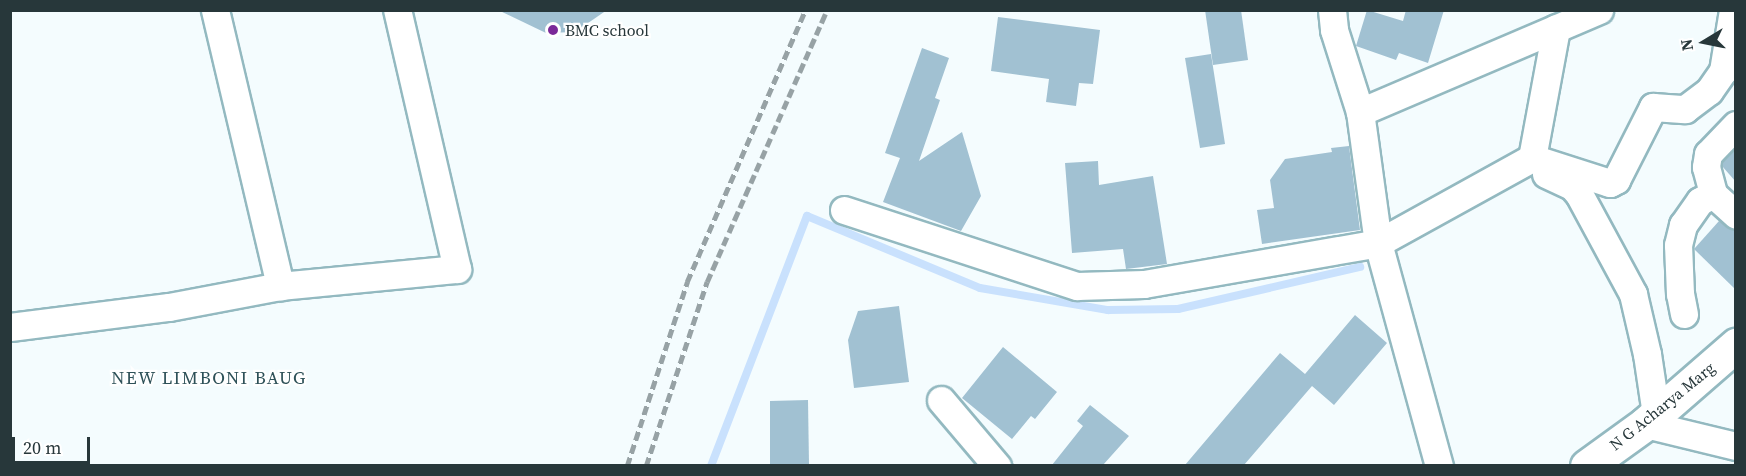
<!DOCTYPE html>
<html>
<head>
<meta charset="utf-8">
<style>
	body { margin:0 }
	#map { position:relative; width:1746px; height:476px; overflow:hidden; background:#f4fcfe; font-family:"Source Serif 4",serif }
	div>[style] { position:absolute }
	.stream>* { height:8px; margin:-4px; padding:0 4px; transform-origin:4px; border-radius:4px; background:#c9e1fd }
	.building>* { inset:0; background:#a1c1d2 }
	.roads { filter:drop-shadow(2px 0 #93b9c0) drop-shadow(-2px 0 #93b9c0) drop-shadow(0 2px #93b9c0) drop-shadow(0 -2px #93b9c0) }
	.minor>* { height:27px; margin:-13.5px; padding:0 13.5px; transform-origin:13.5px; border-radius:13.5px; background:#fff }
	.major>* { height:33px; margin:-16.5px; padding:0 16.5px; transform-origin:16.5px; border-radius:16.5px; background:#fff }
	.rail>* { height:4.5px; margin-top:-2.25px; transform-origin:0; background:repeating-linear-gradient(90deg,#97a2a5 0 9px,transparent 0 13.5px) }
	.dots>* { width:16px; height:16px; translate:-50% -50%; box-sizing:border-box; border:3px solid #fff; border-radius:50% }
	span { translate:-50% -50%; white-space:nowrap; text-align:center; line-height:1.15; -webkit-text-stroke:4.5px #fff; paint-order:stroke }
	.poi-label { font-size:16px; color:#27373a }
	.left { translate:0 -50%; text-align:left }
	.street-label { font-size:16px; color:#27373a }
	.neighbourhood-label { font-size:18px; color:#2e5158; letter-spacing:1.5px }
	.frame { position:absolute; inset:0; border:12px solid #27373a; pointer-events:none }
	.north { position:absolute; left:1674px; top:12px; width:60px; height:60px; -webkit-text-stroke:4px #fff; paint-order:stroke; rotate:260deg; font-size:16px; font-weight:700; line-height:24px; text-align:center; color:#27373a }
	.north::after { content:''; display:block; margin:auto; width:21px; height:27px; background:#27373a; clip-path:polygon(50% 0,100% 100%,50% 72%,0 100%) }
	.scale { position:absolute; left:12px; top:437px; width:78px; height:27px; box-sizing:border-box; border:3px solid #27373a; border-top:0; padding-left:8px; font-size:18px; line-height:21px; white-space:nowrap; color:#27373a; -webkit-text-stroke:4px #fff; paint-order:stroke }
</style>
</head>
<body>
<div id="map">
	<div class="stream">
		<div style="left:711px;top:466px;width:268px;rotate:-69deg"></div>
		<div style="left:807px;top:216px;width:187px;rotate:22.6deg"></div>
		<div style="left:980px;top:288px;width:130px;rotate:9.8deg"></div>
		<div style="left:1108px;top:310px;width:70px;rotate:-0.8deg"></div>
		<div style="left:1178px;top:309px;width:187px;rotate:-13deg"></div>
	</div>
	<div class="building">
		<div style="clip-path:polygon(498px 10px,607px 10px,575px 32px,546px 33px)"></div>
		<div style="clip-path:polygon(1205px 10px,1241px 10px,1248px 60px,1213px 65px)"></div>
		<div style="clip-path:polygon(1367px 10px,1403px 21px,1406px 10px,1444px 10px,1428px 63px,1399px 53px,1396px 60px,1356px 46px)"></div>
		<div style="clip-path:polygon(998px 17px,1100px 30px,1093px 84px,1079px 83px,1076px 106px,1046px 102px,1049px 79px,991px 71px)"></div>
		<div style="clip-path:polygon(922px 48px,949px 58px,935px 98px,940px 100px,919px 161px,962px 132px,981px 196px,961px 231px,883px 202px,900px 158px,885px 153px)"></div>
		<div style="clip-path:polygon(1211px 54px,1225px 144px,1200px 148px,1185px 58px)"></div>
		<div style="clip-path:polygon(1349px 146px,1360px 230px,1262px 244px,1257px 210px,1274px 208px,1270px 180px,1285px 159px,1332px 152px,1331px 148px)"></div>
		<div style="clip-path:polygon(1736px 148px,1736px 182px,1722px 166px,1723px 161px)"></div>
		<div style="clip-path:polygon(1098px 161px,1099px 185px,1153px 176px,1167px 264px,1126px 269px,1123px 249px,1072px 253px,1065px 163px)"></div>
		<div style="clip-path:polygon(1719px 221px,1736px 230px,1736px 290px,1694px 249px)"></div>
		<div style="clip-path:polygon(899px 306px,909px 382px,854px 388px,848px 340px,858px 311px)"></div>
		<div style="clip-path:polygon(1355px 315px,1387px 343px,1334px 405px,1312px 386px,1244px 465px,1185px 465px,1280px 353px,1305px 374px)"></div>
		<div style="clip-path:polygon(1003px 347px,1057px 392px,1035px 419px,1031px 416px,1012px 439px,962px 398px)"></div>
		<div style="clip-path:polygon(808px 400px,809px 465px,770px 465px,770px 401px)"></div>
		<div style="clip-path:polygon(1090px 405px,1129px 436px,1103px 465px,1052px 465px,1083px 426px,1077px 421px)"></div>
	</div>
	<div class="roads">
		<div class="minor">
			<div style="left:215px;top:10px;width:284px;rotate:76.7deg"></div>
			<div style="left:1332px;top:10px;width:20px;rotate:84deg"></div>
			<div style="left:1334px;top:30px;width:86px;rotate:72.4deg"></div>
			<div style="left:1736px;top:125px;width:40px;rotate:134deg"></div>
			<div style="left:1708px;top:154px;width:13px;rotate:99deg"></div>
			<div style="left:1706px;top:167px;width:28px;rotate:75deg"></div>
			<div style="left:1713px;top:194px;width:31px;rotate:42deg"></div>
			<div style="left:1532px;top:158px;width:132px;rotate:-79.5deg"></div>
			<div style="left:1546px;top:174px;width:29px;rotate:25deg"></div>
			<div style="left:1572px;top:186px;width:11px;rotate:49deg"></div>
			<div style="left:1579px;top:194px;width:114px;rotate:61.6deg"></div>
			<div style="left:1633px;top:294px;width:62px;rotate:76.9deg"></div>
			<div style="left:1647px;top:354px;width:61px;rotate:81.5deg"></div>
			<div style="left:844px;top:210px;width:245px;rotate:18.1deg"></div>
			<div style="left:1077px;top:286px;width:67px;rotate:-1.7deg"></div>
			<div style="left:1144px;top:284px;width:238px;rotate:-9.9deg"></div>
			<div style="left:1378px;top:243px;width:176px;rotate:-28.9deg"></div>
			<div style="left:1532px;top:158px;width:82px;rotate:17.8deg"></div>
			<div style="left:1610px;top:183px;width:7px;rotate:-27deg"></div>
			<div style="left:1616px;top:180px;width:82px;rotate:-63.1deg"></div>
			<div style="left:1653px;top:107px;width:32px;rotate:4deg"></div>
			<div style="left:1685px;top:109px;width:30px;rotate:-37deg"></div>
			<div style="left:1709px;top:91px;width:24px;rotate:-55deg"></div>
			<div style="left:1723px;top:71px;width:62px;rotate:-80.7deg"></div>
			<div style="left:1684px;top:314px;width:20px;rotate:-101deg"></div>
			<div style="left:1680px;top:294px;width:49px;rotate:-92.3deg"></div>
			<div style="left:1678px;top:245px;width:21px;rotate:-76deg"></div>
			<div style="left:1683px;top:225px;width:29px;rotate:-55deg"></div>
			<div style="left:1700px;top:201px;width:15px;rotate:-28deg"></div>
			<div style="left:10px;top:327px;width:160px;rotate:-7.2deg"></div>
			<div style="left:169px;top:307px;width:113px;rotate:-10.7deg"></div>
			<div style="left:280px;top:286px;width:178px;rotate:-5.5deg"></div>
			<div style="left:457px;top:269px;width:266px;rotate:-103deg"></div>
			<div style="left:941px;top:400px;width:87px;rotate:49.7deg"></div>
			<div style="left:1645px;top:424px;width:94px;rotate:13.6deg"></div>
			<div style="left:1439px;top:466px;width:231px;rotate:-105.3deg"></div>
			<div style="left:1378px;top:243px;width:132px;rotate:-97.8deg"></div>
			<div style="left:1360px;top:112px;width:260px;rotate:-23.1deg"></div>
		</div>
		<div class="major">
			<div style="left:1587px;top:466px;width:72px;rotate:-35.9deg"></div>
			<div style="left:1645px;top:424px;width:121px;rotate:-41deg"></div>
		</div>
	</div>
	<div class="rail">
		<div style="left:627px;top:466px;width:194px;rotate:-71.9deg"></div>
		<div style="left:687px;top:282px;width:296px;rotate:-66.5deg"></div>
		<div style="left:646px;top:466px;width:194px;rotate:-71.7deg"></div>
		<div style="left:707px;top:282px;width:297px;rotate:-66.2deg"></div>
	</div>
	<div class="dots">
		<div style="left:553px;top:30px;background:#7b2999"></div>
	</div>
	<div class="poi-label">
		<span class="left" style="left:565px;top:30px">BMC school</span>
	</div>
	<div class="street-label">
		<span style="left:1662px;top:406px;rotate:-39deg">N G Acharya Marg</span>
	</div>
	<div class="neighbourhood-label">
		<span style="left:209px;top:378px">NEW LIMBONI BAUG</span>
	</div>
	<div class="frame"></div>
	<div class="north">N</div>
	<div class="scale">20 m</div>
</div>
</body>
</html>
